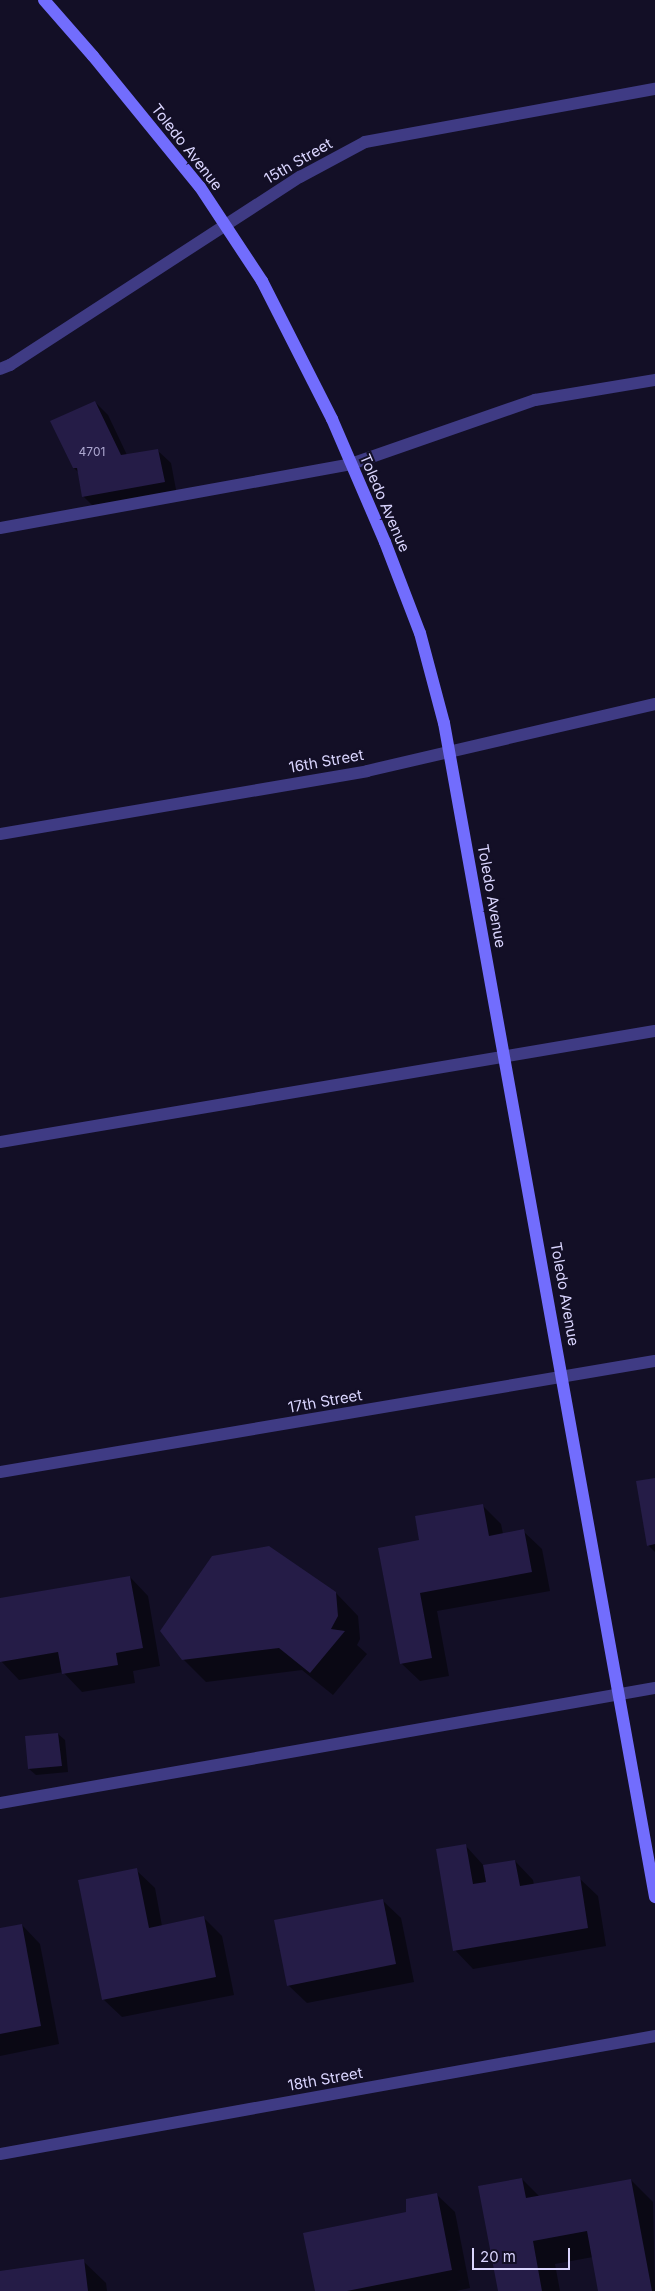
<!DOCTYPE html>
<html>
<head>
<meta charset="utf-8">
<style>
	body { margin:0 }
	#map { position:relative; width:655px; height:2291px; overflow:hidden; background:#130f26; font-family:Inter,sans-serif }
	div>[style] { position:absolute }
	.shadow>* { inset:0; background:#0007 }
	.building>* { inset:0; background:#251c47 }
	.lane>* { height:12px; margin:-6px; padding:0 6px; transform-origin:6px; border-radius:6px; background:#3f3b84 }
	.street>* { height:12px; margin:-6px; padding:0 6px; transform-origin:6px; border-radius:6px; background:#3f3b84 }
	.secondary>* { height:12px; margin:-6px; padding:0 6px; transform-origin:6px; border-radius:6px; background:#726dfd }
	span { translate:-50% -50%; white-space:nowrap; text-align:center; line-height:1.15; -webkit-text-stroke:4px #130f26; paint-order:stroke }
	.number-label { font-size:12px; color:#ada7d0 }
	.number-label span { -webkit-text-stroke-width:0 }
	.street-label { font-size:15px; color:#dad5fe }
	.scale { position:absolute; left:472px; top:2248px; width:98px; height:22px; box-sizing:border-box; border:2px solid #dad5fe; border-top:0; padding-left:6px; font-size:15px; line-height:18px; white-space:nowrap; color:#dad5fe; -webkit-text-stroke:4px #130f26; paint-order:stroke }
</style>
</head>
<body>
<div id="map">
	<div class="shadow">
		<div style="clip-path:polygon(95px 402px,108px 415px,127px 455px,157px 450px,171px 463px,177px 495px,97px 510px,84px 497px,79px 473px,74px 468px)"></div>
		<div style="clip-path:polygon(655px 1479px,655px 1552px,648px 1545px)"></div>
		<div style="clip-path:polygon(482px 1505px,501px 1524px,503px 1534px,523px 1531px,542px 1549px,550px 1591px,437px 1611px,449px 1676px,420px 1681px,401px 1663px,421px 1541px)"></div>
		<div style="clip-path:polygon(130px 1577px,148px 1596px,160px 1666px,133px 1671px,135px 1683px,82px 1692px,63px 1672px,19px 1680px,1px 1661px,0 1600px)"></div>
		<div style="clip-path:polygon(336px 1593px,358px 1616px,360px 1639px,357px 1645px,367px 1654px,333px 1695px,302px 1670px,206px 1682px,183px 1659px)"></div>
		<div style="clip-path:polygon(58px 1734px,65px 1740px,68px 1772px,36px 1775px,29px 1769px)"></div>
		<div style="clip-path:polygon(465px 1845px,484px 1866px,515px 1861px,533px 1880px,534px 1885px,579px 1878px,598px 1896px,606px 1946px,473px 1969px,455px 1950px)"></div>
		<div style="clip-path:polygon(136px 1870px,155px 1888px,162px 1926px,204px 1918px,222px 1936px,234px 1995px,122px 2017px,103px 1999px)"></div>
		<div style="clip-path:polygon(382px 1900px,401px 1918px,414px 1982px,307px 2003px,288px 1985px)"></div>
		<div style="clip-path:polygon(22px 1925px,40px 1944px,59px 2044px,0 2056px,0 1929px)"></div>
		<div style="clip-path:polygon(522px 2179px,540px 2197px,631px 2180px,653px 2202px,655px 2291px,599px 2291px,593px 2257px,555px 2264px,560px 2291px,499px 2291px)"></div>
		<div style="clip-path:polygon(436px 2194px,455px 2212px,470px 2288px,456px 2291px,316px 2291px,407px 2213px)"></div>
		<div style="clip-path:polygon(83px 2261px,106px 2283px,107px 2291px,0 2291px,0 2272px)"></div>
	</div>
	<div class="building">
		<div style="clip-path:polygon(95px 401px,121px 455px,158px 449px,165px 482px,82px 497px,77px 468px,73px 468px,50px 421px)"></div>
		<div style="clip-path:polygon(655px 1478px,655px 1544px,647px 1546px,636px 1481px)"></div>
		<div style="clip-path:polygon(483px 1504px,489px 1536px,524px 1529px,532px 1572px,420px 1593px,432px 1658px,400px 1664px,378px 1548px,419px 1540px,415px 1516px)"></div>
		<div style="clip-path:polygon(269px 1546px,336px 1592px,338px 1616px,331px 1629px,345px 1631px,310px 1673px,279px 1648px,182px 1660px,160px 1631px,212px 1556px)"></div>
		<div style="clip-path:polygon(130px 1576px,143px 1648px,116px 1653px,118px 1665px,62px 1674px,58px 1652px,0 1662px,0 1598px)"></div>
		<div style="clip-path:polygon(58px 1733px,62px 1766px,28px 1769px,25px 1736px)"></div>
		<div style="clip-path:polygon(466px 1844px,473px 1884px,486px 1882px,483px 1865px,515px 1860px,520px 1886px,580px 1876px,588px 1928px,453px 1951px,436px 1849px)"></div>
		<div style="clip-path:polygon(137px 1868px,149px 1928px,204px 1916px,216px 1977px,102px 2000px,78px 1880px)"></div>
		<div style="clip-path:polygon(383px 1899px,396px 1964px,287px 1986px,274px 1920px)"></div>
		<div style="clip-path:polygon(22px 1924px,41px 2026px,0 2034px,0 1928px)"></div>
		<div style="clip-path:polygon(522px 2178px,526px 2198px,631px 2179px,652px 2291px,598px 2291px,587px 2231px,533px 2241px,542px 2291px,498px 2291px,478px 2186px)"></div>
		<div style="clip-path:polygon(437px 2193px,452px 2270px,347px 2291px,315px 2291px,303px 2233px,406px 2212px,406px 2199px)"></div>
		<div style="clip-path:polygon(84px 2259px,88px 2291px,0 2291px,0 2271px)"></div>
	</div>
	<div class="lane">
		<div style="left:0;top:528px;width:357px;rotate:-10.3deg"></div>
		<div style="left:351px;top:464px;width:195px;rotate:-19.2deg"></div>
		<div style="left:535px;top:400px;width:122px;rotate:-9.5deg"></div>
		<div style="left:0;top:1142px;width:664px;rotate:-9.62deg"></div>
		<div style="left:0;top:1803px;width:665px;rotate:-9.96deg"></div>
	</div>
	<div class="street">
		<div style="left:0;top:369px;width:11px;rotate:-22deg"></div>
		<div style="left:10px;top:365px;width:346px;rotate:-33deg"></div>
		<div style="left:300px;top:177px;width:74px;rotate:-28.3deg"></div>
		<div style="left:365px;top:142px;width:295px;rotate:-10.4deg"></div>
		<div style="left:0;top:834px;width:372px;rotate:-9.7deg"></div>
		<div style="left:367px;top:771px;width:296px;rotate:-13.1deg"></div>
		<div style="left:0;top:1472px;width:664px;rotate:-9.62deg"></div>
		<div style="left:0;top:2154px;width:666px;rotate:-10.21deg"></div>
	</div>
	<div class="secondary">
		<div style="left:44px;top:0;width:74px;rotate:48.8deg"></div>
		<div style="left:93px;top:56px;width:169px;rotate:50.8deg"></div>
		<div style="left:200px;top:187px;width:113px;rotate:56.6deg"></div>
		<div style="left:262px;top:281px;width:155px;rotate:63.1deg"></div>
		<div style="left:332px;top:419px;width:134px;rotate:66.7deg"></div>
		<div style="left:385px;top:542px;width:97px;rotate:69deg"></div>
		<div style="left:420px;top:633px;width:93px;rotate:75.1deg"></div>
		<div style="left:444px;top:723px;width:1193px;rotate:79.81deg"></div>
	</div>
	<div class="number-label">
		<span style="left:92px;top:452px">4701</span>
	</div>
	<div class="street-label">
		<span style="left:187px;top:147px;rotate:52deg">Toledo Avenue</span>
		<span style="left:298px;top:161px;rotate:-30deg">15th Street</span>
		<span style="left:385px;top:503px;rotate:67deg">Toledo Avenue</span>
		<span style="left:326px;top:761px;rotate:-10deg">16th Street</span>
		<span style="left:492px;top:896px;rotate:80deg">Toledo Avenue</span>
		<span style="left:565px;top:1294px;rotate:80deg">Toledo Avenue</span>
		<span style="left:325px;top:1401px;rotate:-10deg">17th Street</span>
		<span style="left:325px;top:2079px;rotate:-10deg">18th Street</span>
	</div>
	<div class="scale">20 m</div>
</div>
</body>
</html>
